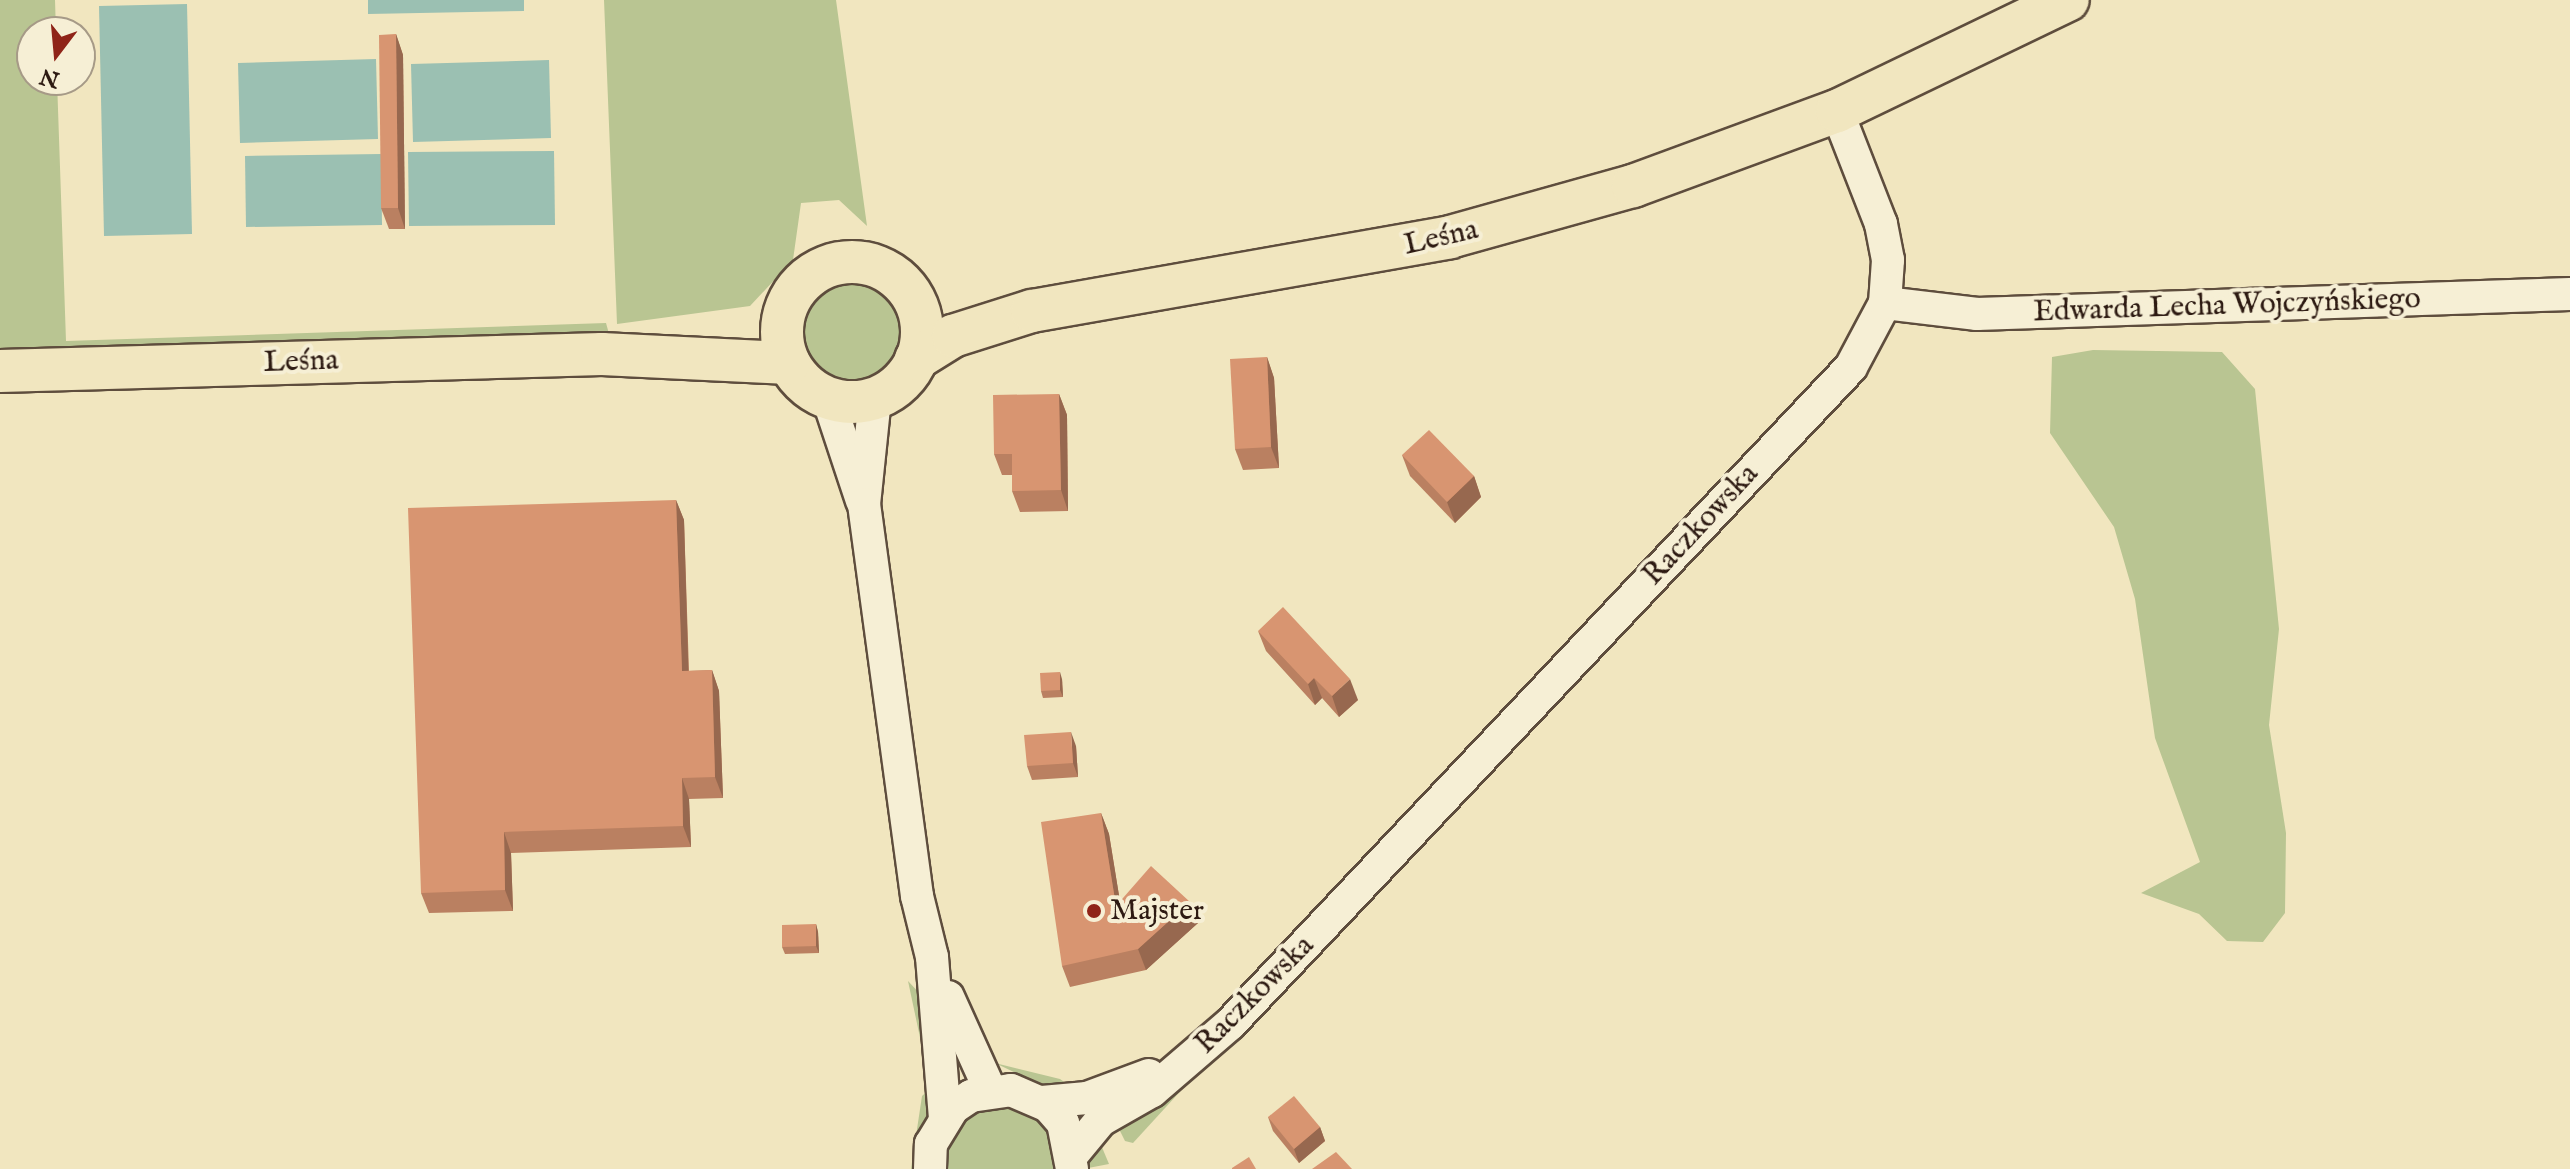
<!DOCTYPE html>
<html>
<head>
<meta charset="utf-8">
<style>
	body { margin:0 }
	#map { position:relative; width:2570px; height:1169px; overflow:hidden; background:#f1e6bf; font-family:"IM FELL English",serif }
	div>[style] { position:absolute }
	.green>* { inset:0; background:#b9c592 }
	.round { border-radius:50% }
	.water>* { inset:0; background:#9bc0b2 }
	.roads { filter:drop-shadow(2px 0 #5e4d3d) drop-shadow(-2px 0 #5e4d3d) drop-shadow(0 2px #5e4d3d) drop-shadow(0 -2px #5e4d3d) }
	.minor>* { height:32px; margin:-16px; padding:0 16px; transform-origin:16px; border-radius:16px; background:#f6efd5 }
	.major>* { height:42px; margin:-21px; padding:0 21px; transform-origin:21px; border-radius:21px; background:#f1e6bf }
	.major>.ring { margin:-21px; padding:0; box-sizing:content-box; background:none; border:42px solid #f1e6bf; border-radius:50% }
	.wall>* { inset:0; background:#ba8061 }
	.shaded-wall>* { inset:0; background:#97684f }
	.building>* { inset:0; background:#d89571 }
	.dots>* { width:22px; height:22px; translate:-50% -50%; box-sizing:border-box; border:4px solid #f6efd5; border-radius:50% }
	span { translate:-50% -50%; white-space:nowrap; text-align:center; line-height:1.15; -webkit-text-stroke:8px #f6efd5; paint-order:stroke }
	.street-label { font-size:30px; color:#2d1a12 }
	.poi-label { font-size:30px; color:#2d1a12 }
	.left { translate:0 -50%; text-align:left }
	.north { position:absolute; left:16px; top:16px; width:80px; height:80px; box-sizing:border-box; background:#f6efd5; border:2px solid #a69a87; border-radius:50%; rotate:196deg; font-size:22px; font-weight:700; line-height:32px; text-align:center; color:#2d1a12 }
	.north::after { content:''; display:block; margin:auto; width:28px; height:36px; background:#8f2418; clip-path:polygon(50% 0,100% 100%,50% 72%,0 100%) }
</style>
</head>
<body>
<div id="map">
	<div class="green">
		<div style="clip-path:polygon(0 0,55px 0,56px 32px,32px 32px,32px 80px,57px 80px,66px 341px,606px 323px,611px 341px,0 359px)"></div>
		<div style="clip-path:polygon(604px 0,836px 0,867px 226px,839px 200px,801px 203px,793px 260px,750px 306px,617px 324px)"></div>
		<div class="round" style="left:795px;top:276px;width:110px;height:110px"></div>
		<div style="clip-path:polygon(2093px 350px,2222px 352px,2255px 389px,2279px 629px,2269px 725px,2286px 833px,2285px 913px,2263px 942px,2227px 941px,2199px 914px,2141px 893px,2200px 862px,2155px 738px,2135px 599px,2114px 527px,2050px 433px,2052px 357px)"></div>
		<div style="clip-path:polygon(908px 981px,923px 997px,926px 1051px,922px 1047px)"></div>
		<div style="clip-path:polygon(995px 1063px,1060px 1079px,1067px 1084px,1053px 1091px)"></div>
		<div style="clip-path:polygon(1198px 1072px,1133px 1143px,1125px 1141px,1114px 1119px)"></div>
		<div style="clip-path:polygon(941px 1079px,918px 1169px,911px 1169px,922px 1096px)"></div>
		<div style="clip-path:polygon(1030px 1095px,1072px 1169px,930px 1169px,953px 1108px)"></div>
		<div style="clip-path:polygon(1096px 1133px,1109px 1164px,1083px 1169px)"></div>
	</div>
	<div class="water">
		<div style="clip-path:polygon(368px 0,524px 0,524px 11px,368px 14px)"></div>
		<div style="clip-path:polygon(187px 4px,192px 234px,104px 236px,99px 6px)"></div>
		<div style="clip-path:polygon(376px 59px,378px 139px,240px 143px,238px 63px)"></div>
		<div style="clip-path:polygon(549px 60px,551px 138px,413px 142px,411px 64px)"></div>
		<div style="clip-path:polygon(554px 151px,555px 225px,409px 226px,408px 152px)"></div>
		<div style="clip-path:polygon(381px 154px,382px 225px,246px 227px,245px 156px)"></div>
	</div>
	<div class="roads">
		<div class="minor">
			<div style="left:1885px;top:303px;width:93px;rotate:6.8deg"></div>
			<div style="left:1977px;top:314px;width:593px;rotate:-1.93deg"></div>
			<div style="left:828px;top:398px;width:108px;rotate:71.7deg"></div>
			<div style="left:875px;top:398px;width:107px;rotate:95.9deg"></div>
			<div style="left:864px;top:504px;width:396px;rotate:82.3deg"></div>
			<div style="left:917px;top:896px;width:63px;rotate:76.2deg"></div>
			<div style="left:932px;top:957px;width:162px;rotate:85.4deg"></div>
			<div style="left:948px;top:997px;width:102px;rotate:65.7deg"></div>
			<div style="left:1042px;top:1102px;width:45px;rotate:-5.1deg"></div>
			<div style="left:1087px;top:1098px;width:66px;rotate:-20.4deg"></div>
			<div style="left:1072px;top:1155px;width:45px;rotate:-50.4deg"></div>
			<div style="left:1101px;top:1120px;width:59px;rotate:-29.6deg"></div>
			<div style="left:1152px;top:1091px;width:103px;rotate:-40.7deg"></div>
			<div style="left:1230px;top:1024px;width:904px;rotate:-46.61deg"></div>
			<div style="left:1851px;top:367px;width:72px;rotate:-62deg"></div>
			<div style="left:1885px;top:303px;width:43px;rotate:-86deg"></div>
			<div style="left:1888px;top:260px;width:37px;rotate:-101deg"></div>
			<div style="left:1881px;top:224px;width:121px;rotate:-111.3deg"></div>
			<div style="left:930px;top:1169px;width:25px;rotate:-88deg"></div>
			<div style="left:931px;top:1144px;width:42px;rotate:-58.6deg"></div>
			<div style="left:953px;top:1108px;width:22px;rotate:-34deg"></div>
			<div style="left:971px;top:1096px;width:40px;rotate:-8.5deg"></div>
			<div style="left:1011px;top:1090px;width:40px;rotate:23.4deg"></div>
			<div style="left:1048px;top:1106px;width:23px;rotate:49deg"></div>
			<div style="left:1063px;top:1123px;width:47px;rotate:78.9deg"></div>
		</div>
		<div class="major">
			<div class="ring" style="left:782px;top:262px;width:98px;height:98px"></div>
			<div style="left:916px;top:359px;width:44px;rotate:-31.9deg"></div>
			<div style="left:953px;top:336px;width:83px;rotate:-17.6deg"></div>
			<div style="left:1032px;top:311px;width:424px;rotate:-10deg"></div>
			<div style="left:1450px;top:237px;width:190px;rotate:-15.6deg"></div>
			<div style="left:1633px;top:186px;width:217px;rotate:-20.2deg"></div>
			<div style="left:1837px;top:111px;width:256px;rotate:-25.7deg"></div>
			<div style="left:0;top:371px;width:602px;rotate:-1.62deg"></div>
			<div style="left:602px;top:354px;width:187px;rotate:2.8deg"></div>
		</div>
	</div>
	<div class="wall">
		<div style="clip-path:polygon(396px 34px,403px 55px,405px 229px,389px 229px,381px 208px)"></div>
		<div style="clip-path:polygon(1267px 357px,1274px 378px,1279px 468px,1243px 470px,1235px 449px)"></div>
		<div style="clip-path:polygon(1059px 394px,1067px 415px,1068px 511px,1020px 512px,1012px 491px,1012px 475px,1002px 475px,994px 454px)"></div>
		<div style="clip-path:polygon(1402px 455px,1474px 476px,1481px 497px,1455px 523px,1410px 476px)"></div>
		<div style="clip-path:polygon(676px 500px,684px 520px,689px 671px,712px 670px,719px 691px,723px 798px,689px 799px,691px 847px,511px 853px,513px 911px,429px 913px,421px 893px)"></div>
		<div style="clip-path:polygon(1258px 631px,1358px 700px,1339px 717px,1322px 698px,1315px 705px,1266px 651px)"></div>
		<div style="clip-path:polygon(1062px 679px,1063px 697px,1043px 698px,1041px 691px)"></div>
		<div style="clip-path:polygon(1076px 746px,1078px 777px,1032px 780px,1027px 766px)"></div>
		<div style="clip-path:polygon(1101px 813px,1109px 834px,1120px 902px,1198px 923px,1146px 970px,1070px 987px,1062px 966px)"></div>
		<div style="clip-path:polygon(816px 924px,818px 932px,819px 953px,785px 954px,782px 947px)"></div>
		<div style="clip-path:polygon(1268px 1117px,1320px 1127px,1325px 1141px,1299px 1163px,1273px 1131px)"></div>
	</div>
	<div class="shaded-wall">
		<div style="clip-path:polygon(396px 34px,403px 55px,405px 229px,398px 208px)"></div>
		<div style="clip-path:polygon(1267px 357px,1274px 378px,1279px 468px,1271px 447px)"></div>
		<div style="clip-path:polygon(1059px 394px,1067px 415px,1068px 511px,1061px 490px)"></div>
		<div style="clip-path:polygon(1474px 476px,1481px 497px,1455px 523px,1447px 502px)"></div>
		<div style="clip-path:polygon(676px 500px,684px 520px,689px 692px,682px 671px)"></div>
		<div style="clip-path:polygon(712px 670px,719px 691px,723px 798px,715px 777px)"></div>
		<div style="clip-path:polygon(1060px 672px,1062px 679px,1063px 697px,1060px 690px)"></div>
		<div style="clip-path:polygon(1314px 678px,1322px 698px,1315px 705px,1308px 684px)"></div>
		<div style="clip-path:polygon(1350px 679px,1358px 700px,1339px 717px,1332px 696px)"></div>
		<div style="clip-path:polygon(1071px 732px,1076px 746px,1078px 777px,1073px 763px)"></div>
		<div style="clip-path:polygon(682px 778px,689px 799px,691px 847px,683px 826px)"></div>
		<div style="clip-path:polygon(1101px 813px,1109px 834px,1124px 926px,1116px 906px)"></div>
		<div style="clip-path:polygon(504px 832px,511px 853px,513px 911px,505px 890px)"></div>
		<div style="clip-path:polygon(1190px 902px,1198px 923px,1146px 970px,1138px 949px)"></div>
		<div style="clip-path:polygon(816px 924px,818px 932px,819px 953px,816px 946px)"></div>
		<div style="clip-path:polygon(1320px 1127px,1325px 1141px,1299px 1163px,1294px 1149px)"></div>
	</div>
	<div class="building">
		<div style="clip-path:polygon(396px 34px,398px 208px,381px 208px,379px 35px)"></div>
		<div style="clip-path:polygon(1267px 357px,1271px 447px,1235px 449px,1230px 359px)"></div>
		<div style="clip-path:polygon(1059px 394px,1061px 490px,1012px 491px,1012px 454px,994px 454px,993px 395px)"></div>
		<div style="clip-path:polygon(1429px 430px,1474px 476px,1447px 502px,1402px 455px)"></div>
		<div style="clip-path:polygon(676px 500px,682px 671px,712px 670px,715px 777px,682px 778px,683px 826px,504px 832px,505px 890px,421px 893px,408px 508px)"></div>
		<div style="clip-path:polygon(1283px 607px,1350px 679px,1332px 696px,1314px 678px,1308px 684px,1258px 631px)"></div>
		<div style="clip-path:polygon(1060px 672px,1060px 690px,1041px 691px,1040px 673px)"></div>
		<div style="clip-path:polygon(1071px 732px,1073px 763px,1027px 766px,1024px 735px)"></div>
		<div style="clip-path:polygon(1101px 813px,1116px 906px,1151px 866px,1190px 902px,1138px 949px,1062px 966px,1041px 822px)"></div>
		<div style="clip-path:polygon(816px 924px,816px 946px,782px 947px,782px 925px)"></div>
		<div style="clip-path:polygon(1294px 1096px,1320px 1127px,1294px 1149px,1268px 1117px)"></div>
		<div style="clip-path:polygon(1336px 1152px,1352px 1169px,1312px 1169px)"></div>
		<div style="clip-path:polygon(1249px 1157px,1256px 1169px,1232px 1169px,1232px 1168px)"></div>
	</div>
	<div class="dots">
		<div style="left:1094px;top:911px;background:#8f2418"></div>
	</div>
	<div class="street-label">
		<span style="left:1441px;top:238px;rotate:-13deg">Leśna</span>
		<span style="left:2227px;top:306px;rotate:-2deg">Edwarda Lecha Wojczyńskiego</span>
		<span style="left:301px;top:362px;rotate:-2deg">Leśna</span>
		<span style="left:1701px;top:525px;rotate:-47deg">Raczkowska</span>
		<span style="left:1255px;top:995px;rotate:-45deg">Raczkowska</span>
	</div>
	<div class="poi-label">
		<span class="left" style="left:1110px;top:911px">Majster</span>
	</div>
	<div class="north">N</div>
</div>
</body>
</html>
